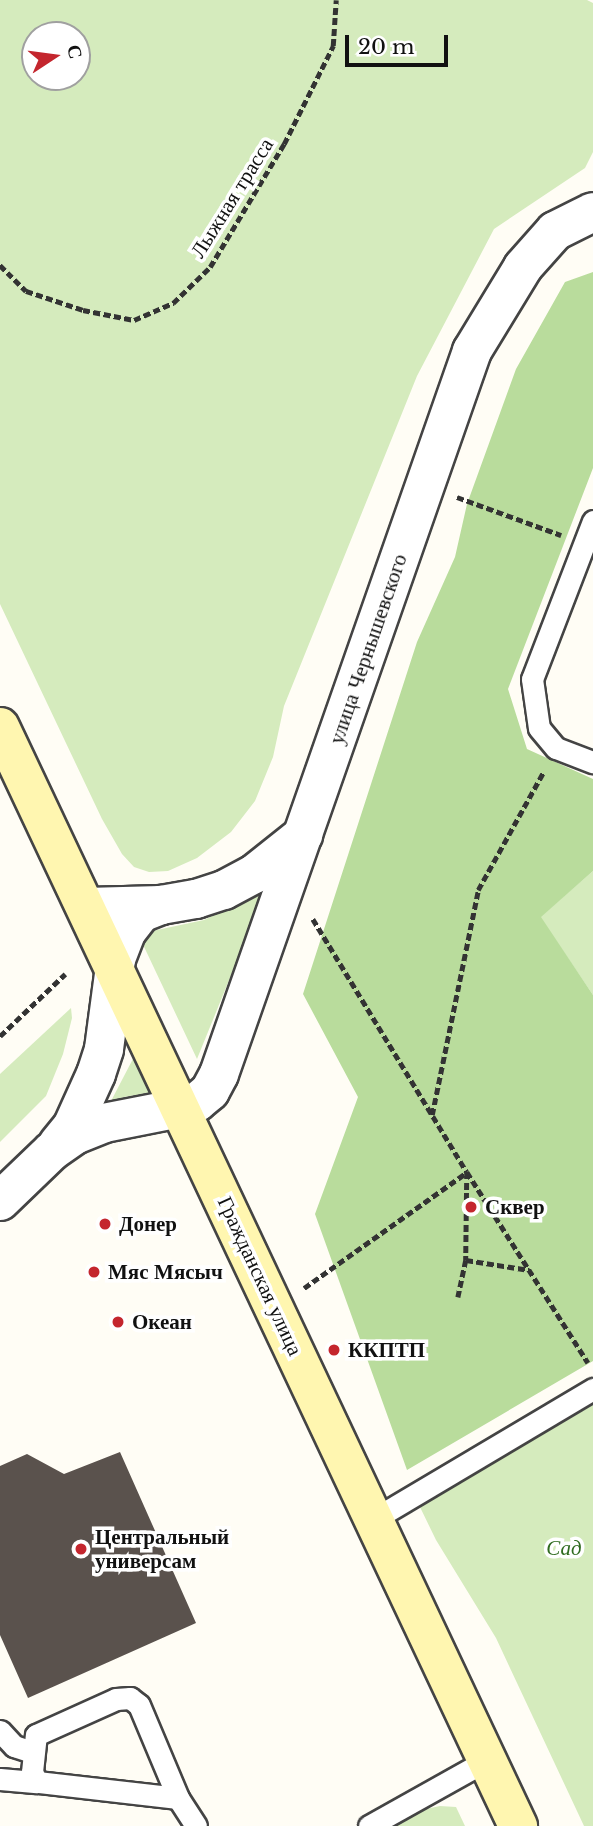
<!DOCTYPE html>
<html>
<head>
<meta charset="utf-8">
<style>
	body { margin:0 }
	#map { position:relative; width:593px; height:1826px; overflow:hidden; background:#fffdf5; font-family:"Libre Baskerville",serif }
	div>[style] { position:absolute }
	.green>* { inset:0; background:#d5ebbd }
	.forest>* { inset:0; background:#b9dc9c }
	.building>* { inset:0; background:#5a524d }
	.path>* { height:4.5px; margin-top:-2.25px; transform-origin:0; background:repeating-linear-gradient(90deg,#333 0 7px,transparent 0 10.5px) }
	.roads { filter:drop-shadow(2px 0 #444) drop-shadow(-2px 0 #444) drop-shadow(0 2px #444) drop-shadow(0 -2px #444) }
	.service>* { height:21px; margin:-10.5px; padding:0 10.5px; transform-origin:10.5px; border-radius:10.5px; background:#fff }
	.tertiary>* { height:38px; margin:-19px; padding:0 19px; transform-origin:19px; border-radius:19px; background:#fff }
	.secondary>* { height:38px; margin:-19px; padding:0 19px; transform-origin:19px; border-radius:19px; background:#fff6b0 }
	.dots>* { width:19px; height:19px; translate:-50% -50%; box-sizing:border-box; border:4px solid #fff; border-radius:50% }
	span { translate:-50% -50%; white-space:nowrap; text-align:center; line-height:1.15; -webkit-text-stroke:7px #fff; paint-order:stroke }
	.street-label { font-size:21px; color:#111 }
	.poi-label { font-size:21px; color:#111; font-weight:700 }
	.left { translate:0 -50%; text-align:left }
	.park-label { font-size:21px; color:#2f6b1f; font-style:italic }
	.north { position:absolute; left:21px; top:21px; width:70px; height:70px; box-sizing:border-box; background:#fff; border:2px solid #a0a0a0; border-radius:50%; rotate:77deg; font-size:19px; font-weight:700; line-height:28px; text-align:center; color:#111 }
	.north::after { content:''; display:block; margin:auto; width:24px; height:32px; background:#c4262e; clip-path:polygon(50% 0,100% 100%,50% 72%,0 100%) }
	.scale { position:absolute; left:345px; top:35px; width:103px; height:32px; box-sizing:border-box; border:4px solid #111; border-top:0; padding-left:9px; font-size:21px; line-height:24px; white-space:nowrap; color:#111; -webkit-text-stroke:5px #fff; paint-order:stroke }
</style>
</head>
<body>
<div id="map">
	<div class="green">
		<div style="clip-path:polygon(evenodd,0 0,587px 0,593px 3px,593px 152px,585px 168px,494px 229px,417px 376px,284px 706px,273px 757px,255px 801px,231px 832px,197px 858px,168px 871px,149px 872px,134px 867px,122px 854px,102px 819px,0 604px,0 0,35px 35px,77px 35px,77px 77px,35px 77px,35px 35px)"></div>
		<div style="clip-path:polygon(593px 871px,593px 995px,540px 917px)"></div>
		<div style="clip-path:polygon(266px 889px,197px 1059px,138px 934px,204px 920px)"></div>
		<div style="clip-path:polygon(71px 1008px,72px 1018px,63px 1054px,46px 1096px,0 1142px,0 1074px)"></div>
		<div style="clip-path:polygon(136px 1053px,155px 1092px,124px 1097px,110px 1103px)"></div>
		<div style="clip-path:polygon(593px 1403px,593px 1826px,584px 1826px,496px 1638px,436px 1540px,419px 1505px)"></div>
		<div style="clip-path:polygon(440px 1806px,456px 1807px,465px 1826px,387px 1826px,412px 1812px)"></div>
	</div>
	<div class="forest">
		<div style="clip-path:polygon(593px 272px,593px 468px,508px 689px,527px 749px,593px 779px,593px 871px,541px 917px,593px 995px,593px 1361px,407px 1470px,315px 1214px,358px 1097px,303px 994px,417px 642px,455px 557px,467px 504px,516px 369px,565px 282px)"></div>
	</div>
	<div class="building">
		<div style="clip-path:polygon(120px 1452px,196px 1623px,28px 1698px,0 1635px,0 1466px,27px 1454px,64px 1474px)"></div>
	</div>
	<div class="path">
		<div style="left:0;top:265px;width:37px;rotate:45deg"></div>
		<div style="left:26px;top:291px;width:60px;rotate:18.4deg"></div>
		<div style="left:83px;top:310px;width:52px;rotate:11.1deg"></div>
		<div style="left:134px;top:320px;width:43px;rotate:-23.6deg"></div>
		<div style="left:173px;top:303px;width:52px;rotate:-44.2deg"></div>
		<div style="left:210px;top:267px;width:144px;rotate:-59deg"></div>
		<div style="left:284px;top:144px;width:110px;rotate:-63.4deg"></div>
		<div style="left:333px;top:46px;width:46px;rotate:-86.3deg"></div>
		<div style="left:457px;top:497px;width:111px;rotate:20.1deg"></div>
		<div style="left:313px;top:919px;width:296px;rotate:58.7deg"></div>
		<div style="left:467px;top:1172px;width:88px;rotate:90.7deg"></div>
		<div style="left:466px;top:1260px;width:38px;rotate:102deg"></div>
		<div style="left:0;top:1036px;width:90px;rotate:-43.6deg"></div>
		<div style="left:432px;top:1115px;width:230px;rotate:-78.4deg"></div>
		<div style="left:478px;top:890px;width:136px;rotate:-61deg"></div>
		<div style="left:466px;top:1260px;width:64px;rotate:9deg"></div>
		<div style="left:304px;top:1288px;width:200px;rotate:-35.4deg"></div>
		<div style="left:467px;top:1172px;width:226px;rotate:57.6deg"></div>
	</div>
	<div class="roads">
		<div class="service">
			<div style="left:593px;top:521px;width:169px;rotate:111.1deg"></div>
			<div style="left:532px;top:679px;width:49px;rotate:81.9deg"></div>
			<div style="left:539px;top:728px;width:26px;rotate:50deg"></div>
			<div style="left:556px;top:748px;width:40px;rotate:21deg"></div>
			<div style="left:374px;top:1519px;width:255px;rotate:-30.7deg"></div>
			<div style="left:0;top:1731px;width:21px;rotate:47deg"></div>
			<div style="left:14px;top:1746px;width:20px;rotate:18deg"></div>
			<div style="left:0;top:1779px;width:37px;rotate:5deg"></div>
			<div style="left:178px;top:1798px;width:142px;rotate:-173.5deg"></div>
			<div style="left:37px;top:1782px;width:11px;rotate:-117deg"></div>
			<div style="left:32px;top:1772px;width:37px;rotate:-84deg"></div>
			<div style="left:36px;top:1735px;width:88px;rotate:-24.2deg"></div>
			<div style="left:116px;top:1699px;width:14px;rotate:-4deg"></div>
			<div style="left:130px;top:1698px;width:11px;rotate:38deg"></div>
			<div style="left:139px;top:1705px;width:101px;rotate:67.2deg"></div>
			<div style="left:178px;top:1798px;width:33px;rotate:57deg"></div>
			<div style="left:369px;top:1826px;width:135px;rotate:-29.2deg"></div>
		</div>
		<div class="tertiary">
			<div style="left:86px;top:907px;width:75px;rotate:-1.5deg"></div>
			<div style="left:161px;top:905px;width:36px;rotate:-10deg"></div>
			<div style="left:196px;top:899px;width:29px;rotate:-18deg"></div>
			<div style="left:224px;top:890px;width:34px;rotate:-28deg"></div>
			<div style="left:254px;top:874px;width:63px;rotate:-38.5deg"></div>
			<div style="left:58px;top:1144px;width:22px;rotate:-51deg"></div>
			<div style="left:72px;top:1127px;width:58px;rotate:-65.6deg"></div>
			<div style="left:96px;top:1074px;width:26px;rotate:-72deg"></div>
			<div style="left:104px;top:1049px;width:91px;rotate:-82.4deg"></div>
			<div style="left:116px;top:959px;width:30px;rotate:-69deg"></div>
			<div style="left:127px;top:931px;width:23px;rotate:-52deg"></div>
			<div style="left:141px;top:913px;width:22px;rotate:-22deg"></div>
			<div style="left:0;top:1201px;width:72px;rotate:-43.9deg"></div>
			<div style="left:52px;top:1151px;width:28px;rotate:-35deg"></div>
			<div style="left:75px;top:1135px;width:31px;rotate:-22deg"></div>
			<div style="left:104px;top:1123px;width:77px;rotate:-11.2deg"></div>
			<div style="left:180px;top:1108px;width:18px;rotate:-19deg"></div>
			<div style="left:197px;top:1102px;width:17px;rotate:-40deg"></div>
			<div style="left:210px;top:1091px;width:19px;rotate:-62deg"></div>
			<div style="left:219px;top:1074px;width:766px;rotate:-70.71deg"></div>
			<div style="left:472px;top:351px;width:98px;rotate:-58.7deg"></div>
			<div style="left:523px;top:267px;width:48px;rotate:-48.4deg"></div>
			<div style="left:555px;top:231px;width:42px;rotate:-26.6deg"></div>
		</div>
		<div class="secondary">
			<div style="left:0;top:727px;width:1215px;rotate:64.76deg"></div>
		</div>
	</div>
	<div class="dots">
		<div style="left:471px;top:1207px;background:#c4262e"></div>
		<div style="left:105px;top:1224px;background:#c4262e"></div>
		<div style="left:94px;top:1272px;background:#c4262e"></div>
		<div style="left:118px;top:1322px;background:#c4262e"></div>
		<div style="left:334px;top:1350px;background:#c4262e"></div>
		<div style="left:81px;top:1549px;background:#c4262e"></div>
	</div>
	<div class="street-label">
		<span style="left:232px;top:198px;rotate:-58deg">Лыжная трасса</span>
		<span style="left:368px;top:649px;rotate:-71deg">улица Чернышевского</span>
		<span style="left:260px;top:1276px;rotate:65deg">Гражданская улица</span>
	</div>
	<div class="poi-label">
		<span class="left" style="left:485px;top:1207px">Сквер</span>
		<span class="left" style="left:119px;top:1224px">Донер</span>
		<span class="left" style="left:108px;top:1272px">Мяс Мясыч</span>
		<span class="left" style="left:132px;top:1322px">Океан</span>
		<span class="left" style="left:348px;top:1350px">ККПТП</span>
		<span class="left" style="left:95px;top:1549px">Центральный<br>универсам</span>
	</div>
	<div class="park-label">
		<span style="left:564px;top:1548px">Сад</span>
	</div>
	<div class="north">С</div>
	<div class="scale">20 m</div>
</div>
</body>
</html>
